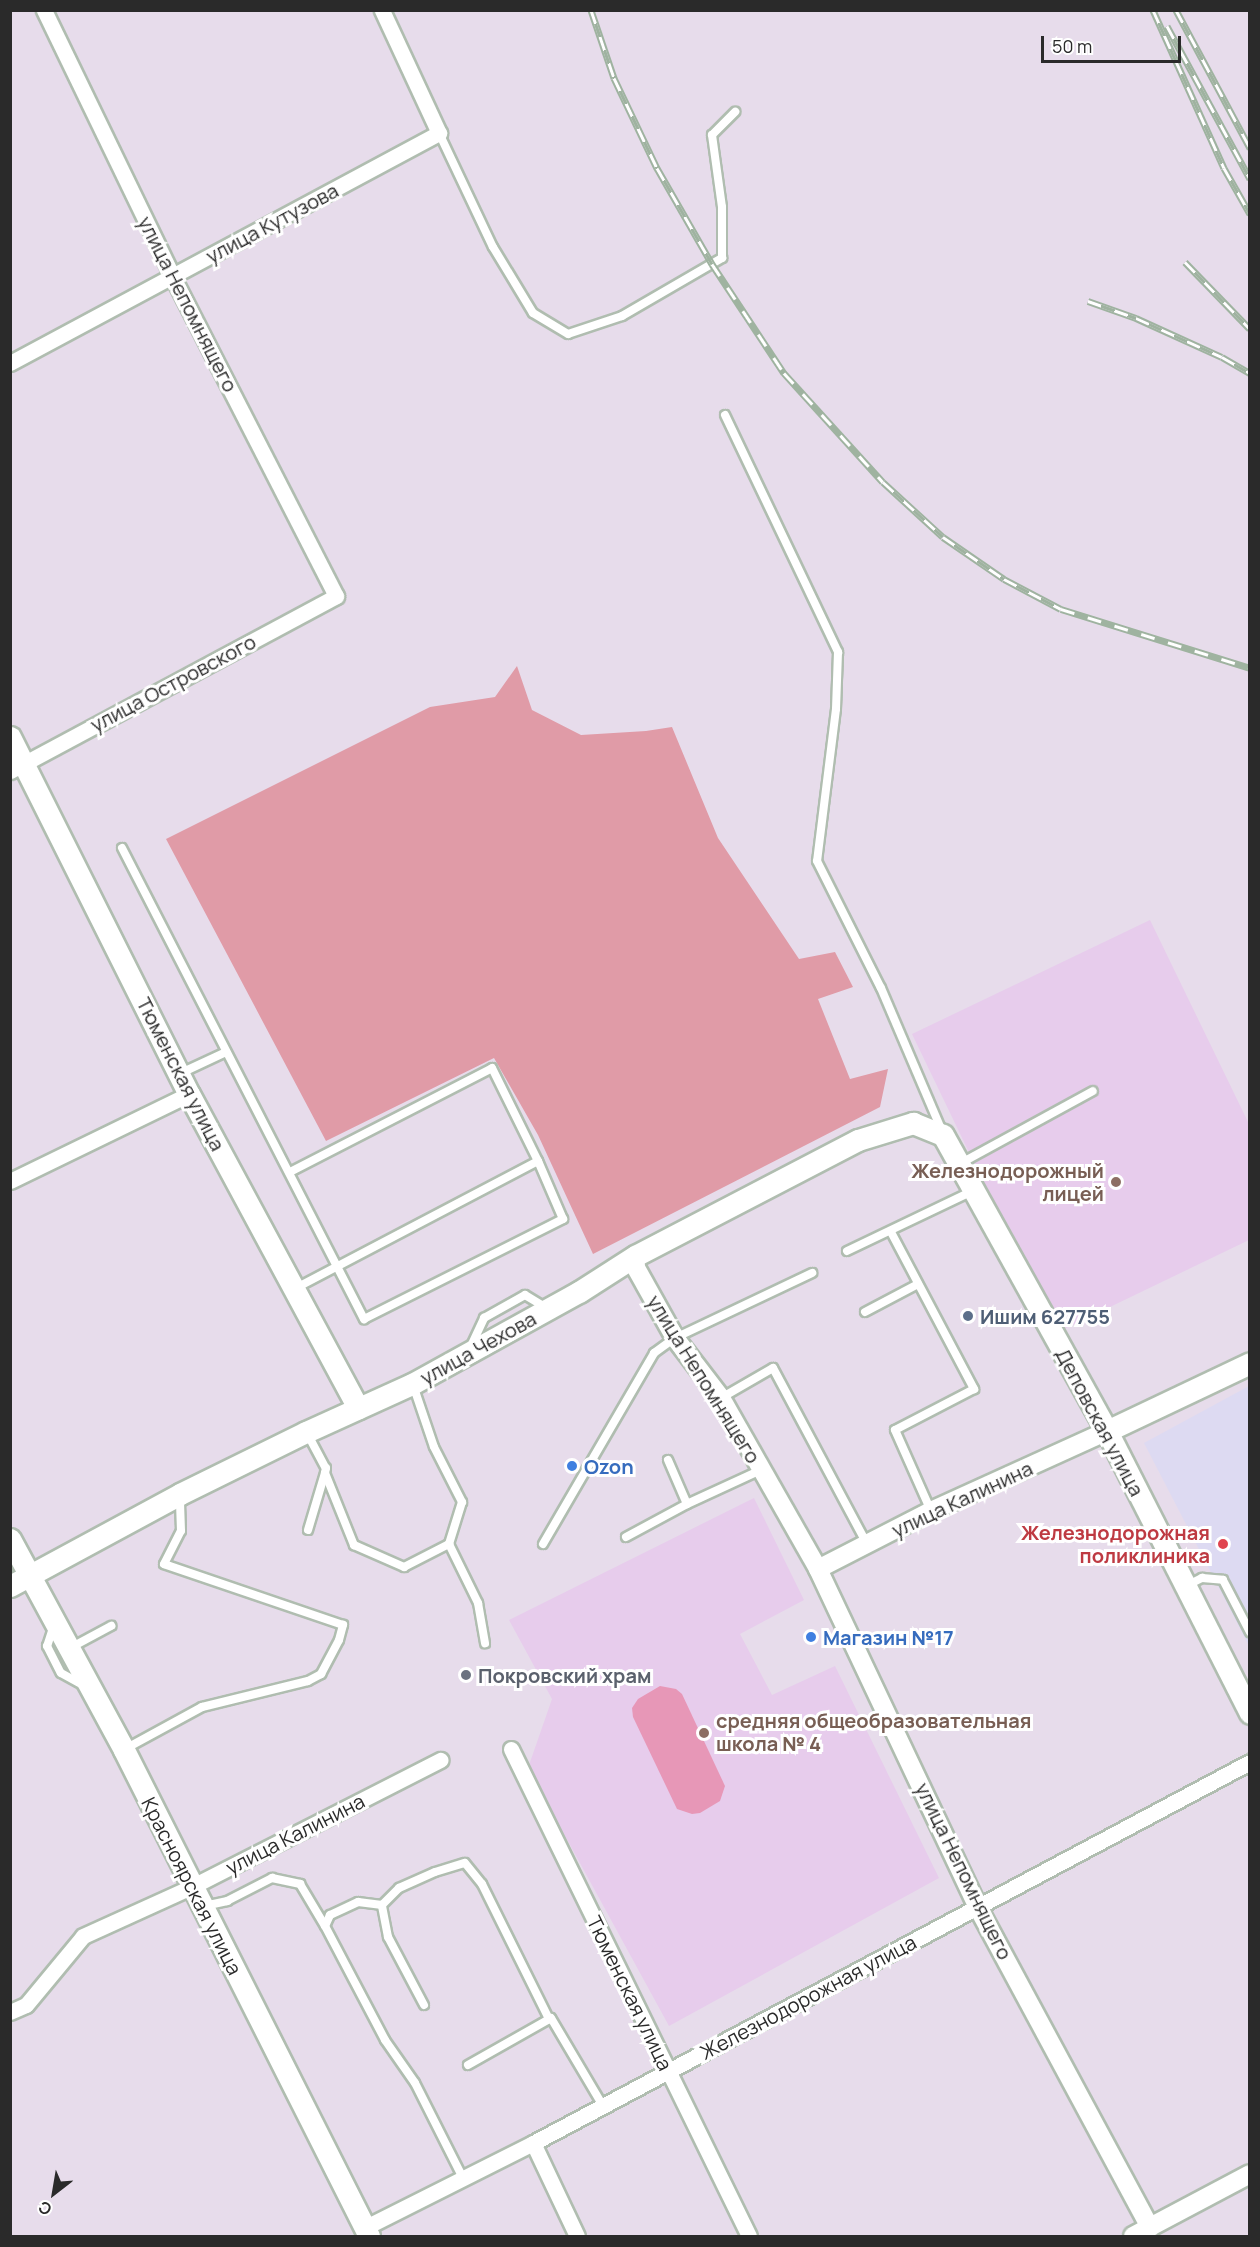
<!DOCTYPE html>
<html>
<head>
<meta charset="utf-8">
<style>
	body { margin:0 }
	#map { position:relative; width:1260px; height:2247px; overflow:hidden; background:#e7dceb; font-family:Manrope,sans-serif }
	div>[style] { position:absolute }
	.education>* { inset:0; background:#e7ccec }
	.medical>* { inset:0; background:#dddaf2 }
	.green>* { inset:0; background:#e09ba7 }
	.pitch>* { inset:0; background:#e797b7 }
	.roads { filter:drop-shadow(2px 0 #b0bdb0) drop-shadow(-2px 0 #b0bdb0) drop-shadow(0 2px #b0bdb0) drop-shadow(0 -2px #b0bdb0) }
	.service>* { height:8px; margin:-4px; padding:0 4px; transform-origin:4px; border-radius:4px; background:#fff }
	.minor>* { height:15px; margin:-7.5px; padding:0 7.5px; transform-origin:7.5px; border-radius:7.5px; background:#fff }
	.tertiary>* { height:18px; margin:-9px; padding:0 9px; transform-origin:9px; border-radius:9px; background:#fff }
	.secondary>* { height:21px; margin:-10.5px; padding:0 10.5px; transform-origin:10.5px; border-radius:10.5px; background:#fff }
	.rail>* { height:7px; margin-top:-3.5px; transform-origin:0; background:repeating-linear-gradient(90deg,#fff 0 14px,#9fb3a0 0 28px); box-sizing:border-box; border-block:2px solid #9fb3a0 }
	.dots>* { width:16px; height:16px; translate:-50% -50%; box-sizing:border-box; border:3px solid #fff; border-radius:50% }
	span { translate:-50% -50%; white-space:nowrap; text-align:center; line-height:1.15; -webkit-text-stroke:6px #fff; paint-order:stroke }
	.street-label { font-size:20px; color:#2a2a2a }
	.education-label { font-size:20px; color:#785e54; font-weight:700 }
	.right { translate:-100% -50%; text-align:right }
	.left { translate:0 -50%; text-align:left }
	.service-label { font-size:20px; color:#4e5e75; font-weight:700 }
	.shop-label { font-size:20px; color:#366cbe; font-weight:700 }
	.health-label { font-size:20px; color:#be3a42; font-weight:700 }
	.worship-label { font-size:20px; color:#5b616d; font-weight:700 }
	.frame { position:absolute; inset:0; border:12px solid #2a2a2a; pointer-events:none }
	.north { position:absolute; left:24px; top:2163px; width:60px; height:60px; -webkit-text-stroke:4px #fff; paint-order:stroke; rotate:211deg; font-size:16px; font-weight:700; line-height:24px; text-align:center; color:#2a2a2a }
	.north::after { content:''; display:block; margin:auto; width:21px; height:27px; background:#2a2a2a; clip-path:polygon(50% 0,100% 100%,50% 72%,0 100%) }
	.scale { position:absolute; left:1041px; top:36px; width:140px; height:27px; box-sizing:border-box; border:3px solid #2a2a2a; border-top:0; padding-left:8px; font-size:18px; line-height:21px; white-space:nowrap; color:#2a2a2a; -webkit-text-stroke:4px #fff; paint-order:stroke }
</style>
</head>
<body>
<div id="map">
	<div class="education">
		<div style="clip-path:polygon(1150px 920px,1249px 1124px,1249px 1240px,1056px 1333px,912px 1034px)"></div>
		<div style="clip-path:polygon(754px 1498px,804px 1600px,740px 1634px,772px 1695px,835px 1666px,939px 1878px,669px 2026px,528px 1768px,552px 1699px,509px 1620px)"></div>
	</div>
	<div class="medical">
		<div style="clip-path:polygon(1249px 1386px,1249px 1646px,1144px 1443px)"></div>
	</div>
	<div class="green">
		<div style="clip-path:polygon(517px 666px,532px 710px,581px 735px,646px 731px,672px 727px,718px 838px,799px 959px,835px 952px,853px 987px,818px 999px,850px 1079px,888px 1069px,880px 1107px,593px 1254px,538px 1135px,494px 1058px,326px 1141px,166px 839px,430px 707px,495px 697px)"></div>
	</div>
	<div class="pitch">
		<div style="clip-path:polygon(660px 1686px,676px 1689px,682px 1694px,725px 1786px,720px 1801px,700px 1813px,692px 1814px,677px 1809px,633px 1717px,632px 1708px,638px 1699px)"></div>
	</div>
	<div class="roads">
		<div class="service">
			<div style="left:439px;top:133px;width:126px;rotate:64.7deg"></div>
			<div style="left:493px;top:247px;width:77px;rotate:58.8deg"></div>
			<div style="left:533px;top:313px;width:41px;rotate:31deg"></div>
			<div style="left:568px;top:334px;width:57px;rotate:-18.4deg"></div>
			<div style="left:622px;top:316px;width:116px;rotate:-30.1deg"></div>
			<div style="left:722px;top:258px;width:51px;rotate:-90deg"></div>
			<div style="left:722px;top:207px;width:73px;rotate:-97.9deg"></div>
			<div style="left:712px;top:135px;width:33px;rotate:-45deg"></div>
			<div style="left:725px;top:415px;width:263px;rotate:64.5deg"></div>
			<div style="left:838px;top:652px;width:57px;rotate:92deg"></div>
			<div style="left:836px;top:709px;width:153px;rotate:97.1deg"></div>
			<div style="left:817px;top:861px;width:142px;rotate:63.3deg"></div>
			<div style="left:881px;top:988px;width:155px;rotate:66.9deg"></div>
			<div style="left:122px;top:848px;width:530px;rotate:62.81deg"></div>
			<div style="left:364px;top:1319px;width:223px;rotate:-26.7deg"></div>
			<div style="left:563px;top:1219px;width:63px;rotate:-113.3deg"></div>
			<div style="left:181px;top:1073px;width:50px;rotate:-25deg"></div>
			<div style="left:961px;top:1163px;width:150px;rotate:-28.6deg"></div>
			<div style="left:290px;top:1172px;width:227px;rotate:-27.2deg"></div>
			<div style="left:492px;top:1068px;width:104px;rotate:63.7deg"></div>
			<div style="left:538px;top:1161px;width:276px;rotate:152.3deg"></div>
			<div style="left:891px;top:1232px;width:178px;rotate:62.1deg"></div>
			<div style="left:974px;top:1389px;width:89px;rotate:152.6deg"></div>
			<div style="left:895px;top:1430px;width:89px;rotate:66deg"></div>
			<div style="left:847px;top:1251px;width:140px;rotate:-25.5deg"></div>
			<div style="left:865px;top:1312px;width:60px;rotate:-27.8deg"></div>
			<div style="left:472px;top:1344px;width:29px;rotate:-65deg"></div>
			<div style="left:484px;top:1318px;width:47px;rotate:-29.3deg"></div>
			<div style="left:525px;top:1295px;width:23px;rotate:31deg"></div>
			<div style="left:413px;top:1385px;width:65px;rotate:71.3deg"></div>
			<div style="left:434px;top:1447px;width:62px;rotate:63deg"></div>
			<div style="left:462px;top:1502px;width:44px;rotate:107.2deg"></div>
			<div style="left:449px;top:1544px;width:66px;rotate:63.8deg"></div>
			<div style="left:478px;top:1603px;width:41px;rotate:80.1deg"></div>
			<div style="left:721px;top:1398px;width:60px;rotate:-30deg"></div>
			<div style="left:773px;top:1368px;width:200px;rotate:61.9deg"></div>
			<div style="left:307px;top:1433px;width:40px;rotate:62deg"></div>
			<div style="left:326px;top:1468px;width:5px;rotate:101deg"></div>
			<div style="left:325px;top:1473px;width:78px;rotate:68.1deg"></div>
			<div style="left:354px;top:1545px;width:55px;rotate:23.7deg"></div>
			<div style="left:404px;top:1567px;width:51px;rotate:-27.1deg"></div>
			<div style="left:668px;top:1460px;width:48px;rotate:66.6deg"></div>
			<div style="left:687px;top:1504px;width:81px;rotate:-24.7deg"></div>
			<div style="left:308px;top:1530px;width:59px;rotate:-73.4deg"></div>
			<div style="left:626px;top:1537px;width:69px;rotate:-28.4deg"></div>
			<div style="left:543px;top:1544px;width:221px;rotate:-59.8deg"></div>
			<div style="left:654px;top:1353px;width:26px;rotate:-36deg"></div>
			<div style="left:675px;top:1338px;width:152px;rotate:-25.4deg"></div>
			<div style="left:1188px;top:1585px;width:16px;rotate:-27deg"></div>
			<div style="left:1202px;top:1578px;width:21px;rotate:5deg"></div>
			<div style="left:1223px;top:1580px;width:59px;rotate:62.6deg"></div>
			<div style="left:53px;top:1628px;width:19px;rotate:108deg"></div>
			<div style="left:47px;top:1646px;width:30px;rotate:63deg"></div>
			<div style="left:61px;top:1673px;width:25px;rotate:29deg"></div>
			<div style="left:70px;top:1648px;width:47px;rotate:-28.2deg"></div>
			<div style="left:125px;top:1749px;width:88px;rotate:-28.6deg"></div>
			<div style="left:202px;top:1707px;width:109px;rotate:-13.8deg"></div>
			<div style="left:308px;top:1681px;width:15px;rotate:-28deg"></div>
			<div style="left:321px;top:1674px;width:38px;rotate:-62deg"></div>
			<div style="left:339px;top:1640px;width:16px;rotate:-75deg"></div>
			<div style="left:343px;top:1625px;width:189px;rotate:-161.2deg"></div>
			<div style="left:164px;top:1564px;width:37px;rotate:-63deg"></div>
			<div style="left:181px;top:1531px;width:35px;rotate:-92deg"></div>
			<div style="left:382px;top:1905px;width:24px;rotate:-45deg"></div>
			<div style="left:399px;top:1888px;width:39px;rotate:-24deg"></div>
			<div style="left:435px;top:1872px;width:31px;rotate:-17deg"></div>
			<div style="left:465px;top:1863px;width:27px;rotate:51deg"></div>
			<div style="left:482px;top:1884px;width:151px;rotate:63.6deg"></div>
			<div style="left:204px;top:1906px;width:24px;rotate:-12deg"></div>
			<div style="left:227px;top:1901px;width:51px;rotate:-27.1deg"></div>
			<div style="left:272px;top:1878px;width:29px;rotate:12deg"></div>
			<div style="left:300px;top:1884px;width:49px;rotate:59.2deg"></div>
			<div style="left:424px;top:2005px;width:77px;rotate:-117.9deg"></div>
			<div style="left:388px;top:1937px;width:33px;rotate:-101deg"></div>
			<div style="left:382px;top:1905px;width:24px;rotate:-173deg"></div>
			<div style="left:358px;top:1902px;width:31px;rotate:155deg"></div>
			<div style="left:330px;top:1915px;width:12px;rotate:114deg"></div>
			<div style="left:325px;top:1926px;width:129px;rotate:62.2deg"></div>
			<div style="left:385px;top:2040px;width:52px;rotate:55.1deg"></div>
			<div style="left:415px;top:2083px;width:106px;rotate:63.2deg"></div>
			<div style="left:468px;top:2065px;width:95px;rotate:-29.5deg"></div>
			<div style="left:551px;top:2018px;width:102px;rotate:59.4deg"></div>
		</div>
		<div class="minor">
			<div style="left:10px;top:363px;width:487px;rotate:-28.2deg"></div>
			<div style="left:439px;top:133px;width:136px;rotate:-114.9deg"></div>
			<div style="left:10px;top:771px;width:370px;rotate:-28.2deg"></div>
			<div style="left:336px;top:596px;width:358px;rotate:-117.1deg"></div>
			<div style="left:173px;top:277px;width:297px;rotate:-115.8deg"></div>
			<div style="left:10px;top:1181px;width:199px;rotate:-25.9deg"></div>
			<div style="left:511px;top:1749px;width:542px;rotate:63.95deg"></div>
			<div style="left:10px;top:2012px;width:17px;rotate:-24deg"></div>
			<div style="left:26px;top:2005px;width:89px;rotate:-50.4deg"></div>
			<div style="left:83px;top:1936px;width:119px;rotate:-24.4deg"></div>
			<div style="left:191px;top:1887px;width:280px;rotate:-27deg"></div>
			<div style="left:533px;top:2143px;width:103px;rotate:64.7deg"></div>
			<div style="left:364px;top:2228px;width:189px;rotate:-26.7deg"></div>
			<div style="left:533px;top:2143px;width:812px;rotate:-27.99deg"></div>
		</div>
		<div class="tertiary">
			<div style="left:635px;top:1256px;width:12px;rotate:85deg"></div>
			<div style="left:636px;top:1268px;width:80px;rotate:60.9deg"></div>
			<div style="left:675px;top:1338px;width:76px;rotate:52.5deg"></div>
			<div style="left:721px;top:1398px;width:197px;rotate:60.4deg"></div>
			<div style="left:818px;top:1569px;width:375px;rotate:64.7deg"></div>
			<div style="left:978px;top:1908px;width:363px;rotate:61.7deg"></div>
			<div style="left:818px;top:1569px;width:127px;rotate:-27.2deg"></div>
			<div style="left:931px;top:1511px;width:193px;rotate:-24.4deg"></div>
			<div style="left:1133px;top:2236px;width:132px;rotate:-27.9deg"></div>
		</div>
		<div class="secondary">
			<div style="left:10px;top:737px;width:399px;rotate:63.4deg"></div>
			<div style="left:189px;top:1094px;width:357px;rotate:61.7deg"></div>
			<div style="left:1107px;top:1431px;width:158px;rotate:-25.4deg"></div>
			<div style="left:10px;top:1539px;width:240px;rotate:61.6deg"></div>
			<div style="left:124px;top:1750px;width:544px;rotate:63.25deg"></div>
			<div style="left:10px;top:1586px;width:193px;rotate:-28.4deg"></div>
			<div style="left:180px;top:1494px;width:140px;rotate:-26.2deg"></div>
			<div style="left:306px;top:1432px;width:116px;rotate:-24.4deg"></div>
			<div style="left:412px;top:1384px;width:191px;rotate:-28.9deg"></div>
			<div style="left:579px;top:1292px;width:67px;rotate:-32.7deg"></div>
			<div style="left:635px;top:1256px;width:251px;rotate:-27.5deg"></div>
			<div style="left:858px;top:1140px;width:58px;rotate:-17.2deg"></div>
			<div style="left:913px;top:1123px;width:32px;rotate:22deg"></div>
			<div style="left:943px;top:1135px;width:338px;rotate:61deg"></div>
			<div style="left:1107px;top:1431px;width:316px;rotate:63.1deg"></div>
		</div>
	</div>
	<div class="rail">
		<div style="left:591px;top:10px;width:72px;rotate:71.3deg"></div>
		<div style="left:614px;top:78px;width:100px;rotate:64.5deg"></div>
		<div style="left:657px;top:168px;width:111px;rotate:60.2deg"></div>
		<div style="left:712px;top:264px;width:131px;rotate:56.6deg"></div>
		<div style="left:784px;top:373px;width:147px;rotate:47.8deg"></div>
		<div style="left:883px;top:482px;width:81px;rotate:42.5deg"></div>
		<div style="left:943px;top:537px;width:74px;rotate:34.5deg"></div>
		<div style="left:1004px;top:579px;width:64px;rotate:27.8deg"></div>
		<div style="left:1061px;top:609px;width:198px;rotate:17.3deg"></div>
		<div style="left:1153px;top:10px;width:173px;rotate:65.8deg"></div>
		<div style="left:1224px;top:168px;width:53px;rotate:60.5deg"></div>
		<div style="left:1176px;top:10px;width:157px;rotate:61.8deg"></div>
		<div style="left:1167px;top:26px;width:174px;rotate:61.5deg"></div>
		<div style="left:1185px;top:262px;width:93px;rotate:45.9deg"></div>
		<div style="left:1088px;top:301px;width:51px;rotate:19.5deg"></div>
		<div style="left:1136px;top:318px;width:94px;rotate:24.4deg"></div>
		<div style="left:1222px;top:357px;width:32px;rotate:30deg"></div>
	</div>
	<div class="dots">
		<div style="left:1116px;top:1182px;background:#8d6e63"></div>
		<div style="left:968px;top:1316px;background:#5c6f8a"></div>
		<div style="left:572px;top:1466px;background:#3f7fe0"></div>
		<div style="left:1223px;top:1544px;background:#e0444e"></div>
		<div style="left:811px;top:1637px;background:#3f7fe0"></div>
		<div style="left:466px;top:1675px;background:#6b7280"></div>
		<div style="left:704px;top:1733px;background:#8d6e63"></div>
	</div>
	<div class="street-label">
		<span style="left:272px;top:223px;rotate:-28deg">улица Кутузова</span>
		<span style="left:188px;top:304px;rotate:63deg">улица Непомнящего</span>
		<span style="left:173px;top:683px;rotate:-28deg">улица Островского</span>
		<span style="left:181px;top:1074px;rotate:63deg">Тюменская улица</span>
		<span style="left:478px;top:1348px;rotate:-29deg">улица Чехова</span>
		<span style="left:704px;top:1379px;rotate:58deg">улица Непомнящего</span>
		<span style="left:1100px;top:1422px;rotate:62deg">Деповская улица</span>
		<span style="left:962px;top:1499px;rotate:-25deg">улица Калинина</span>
		<span style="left:295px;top:1834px;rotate:-27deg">улица Калинина</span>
		<span style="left:964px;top:1871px;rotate:64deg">улица Непомнящего</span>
		<span style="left:192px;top:1886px;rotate:63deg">Красноярская улица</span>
		<span style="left:630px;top:1993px;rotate:64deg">Тюменская улица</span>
		<span style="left:808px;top:1997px;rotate:-28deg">Железнодорожная улица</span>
	</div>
	<div class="education-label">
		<span class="right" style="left:1104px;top:1182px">Железнодорожный<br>лицей</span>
		<span class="left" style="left:716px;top:1732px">средняя общеобразовательная<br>школа № 4</span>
	</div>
	<div class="service-label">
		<span class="left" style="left:980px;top:1316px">Ишим 627755</span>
	</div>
	<div class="shop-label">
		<span class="left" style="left:584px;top:1466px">Ozon</span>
		<span class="left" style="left:823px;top:1637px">Магазин №17</span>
	</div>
	<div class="health-label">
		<span class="right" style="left:1210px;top:1544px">Железнодорожная<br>поликлиника</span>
	</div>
	<div class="worship-label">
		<span class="left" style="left:478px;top:1675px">Покровский храм</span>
	</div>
	<div class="frame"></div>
	<div class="north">С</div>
	<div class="scale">50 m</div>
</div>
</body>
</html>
